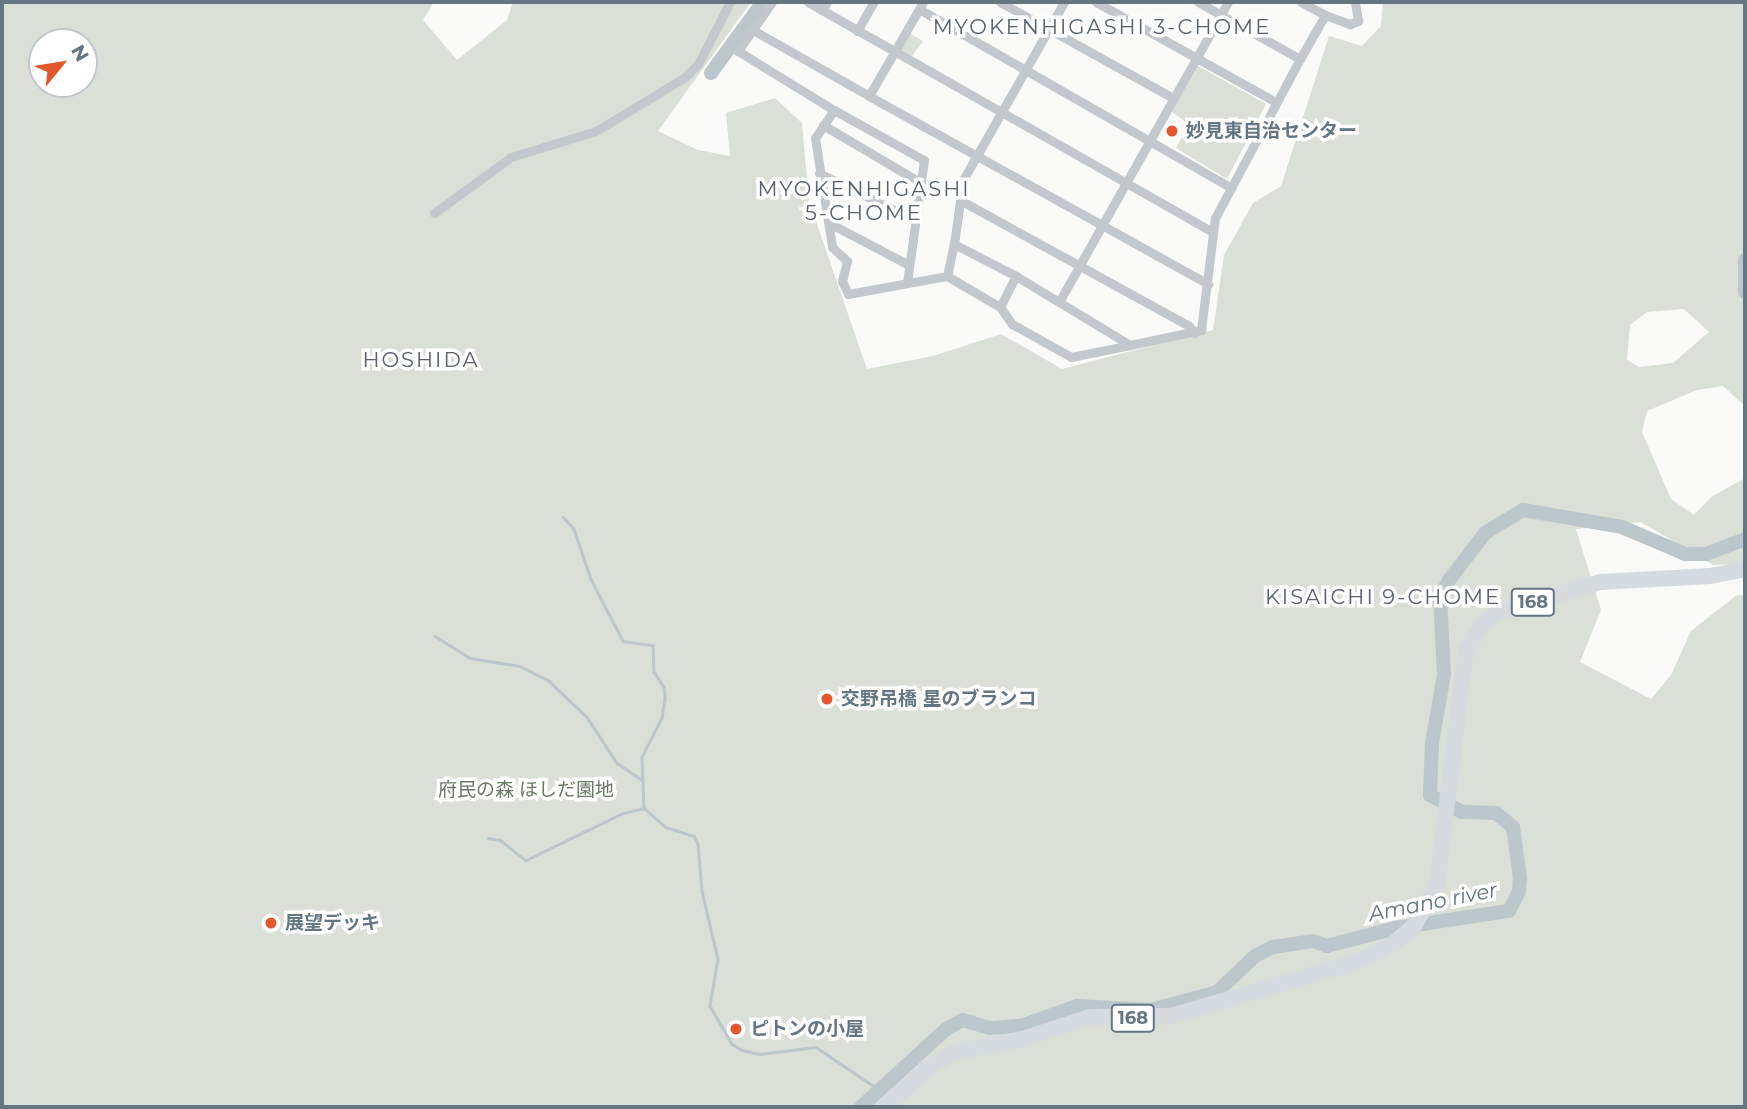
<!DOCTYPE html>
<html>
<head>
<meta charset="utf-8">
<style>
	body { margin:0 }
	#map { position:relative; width:1747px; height:1109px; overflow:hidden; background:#fafaf8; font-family:Montserrat,"Noto Sans JP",sans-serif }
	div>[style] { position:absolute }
	.green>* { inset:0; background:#dadfd7 }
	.stream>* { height:2.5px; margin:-1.25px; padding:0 1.25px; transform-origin:1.25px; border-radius:1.25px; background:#bbc7cb }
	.river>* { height:14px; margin:-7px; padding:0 7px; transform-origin:7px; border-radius:7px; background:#bbc7cb }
	.minor>* { height:9px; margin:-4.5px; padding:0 4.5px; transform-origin:4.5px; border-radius:4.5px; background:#c3c8cc }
	.trunk>* { height:16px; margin:-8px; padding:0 8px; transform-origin:8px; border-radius:8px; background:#d6dbdf }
	.dots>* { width:19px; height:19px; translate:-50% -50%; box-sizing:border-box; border:4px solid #fff; border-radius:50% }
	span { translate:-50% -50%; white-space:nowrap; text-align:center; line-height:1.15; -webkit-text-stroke:7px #fff; paint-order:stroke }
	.shield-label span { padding:2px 5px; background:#fff; border:2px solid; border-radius:5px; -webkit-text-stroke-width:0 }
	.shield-label { font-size:18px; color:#657683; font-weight:700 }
	.poi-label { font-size:19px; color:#657683; font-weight:700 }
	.left { translate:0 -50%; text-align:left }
	.park-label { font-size:19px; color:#687a64 }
	.neighbourhood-label { font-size:21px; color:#57646e; letter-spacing:2px }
	.water-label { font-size:21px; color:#60757c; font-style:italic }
	.frame { position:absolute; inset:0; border:4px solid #657683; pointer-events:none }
	.north { position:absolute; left:28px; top:28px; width:70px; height:70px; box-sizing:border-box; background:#fff; border:2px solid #c1c8cd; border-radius:50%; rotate:60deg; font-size:19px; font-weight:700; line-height:28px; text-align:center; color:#657683 }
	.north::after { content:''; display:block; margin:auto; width:24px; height:32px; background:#e4572e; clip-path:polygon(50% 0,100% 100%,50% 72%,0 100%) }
</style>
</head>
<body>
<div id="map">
	<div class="green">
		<div style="clip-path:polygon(evenodd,2px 2px,434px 2px,423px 20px,457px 60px,507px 20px,513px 2px,751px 2px,658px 131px,698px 150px,730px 156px,726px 113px,775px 98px,802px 123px,809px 201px,867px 369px,933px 356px,1001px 334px,1062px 369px,1213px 330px,1224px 255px,1253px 203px,1281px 186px,1329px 36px,1362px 46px,1381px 26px,1383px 2px,1745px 2px,1745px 406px,1723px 386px,1697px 390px,1647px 411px,1642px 432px,1671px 499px,1694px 515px,1711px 497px,1745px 478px,1745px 564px,1713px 565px,1641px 522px,1576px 529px,1601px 610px,1580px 662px,1651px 699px,1671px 675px,1691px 631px,1737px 595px,1745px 595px,1745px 1107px,2px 1107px,2px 2px,42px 42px,84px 42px,84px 84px,42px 84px,42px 42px,2px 2px,1684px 309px,1709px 332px,1673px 363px,1639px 367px,1627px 360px,1630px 325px,1647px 312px,1684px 309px)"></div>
		<div style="clip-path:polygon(909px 33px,923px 41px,912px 56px,899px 49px)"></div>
		<div style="clip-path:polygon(1198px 66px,1266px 104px,1227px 179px,1176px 148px,1189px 124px,1172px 112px)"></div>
	</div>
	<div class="stream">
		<div style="left:563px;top:517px;width:16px;rotate:47deg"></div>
		<div style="left:574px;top:529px;width:53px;rotate:71.2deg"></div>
		<div style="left:591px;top:579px;width:70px;rotate:62.7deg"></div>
		<div style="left:623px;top:641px;width:30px;rotate:8deg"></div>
		<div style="left:653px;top:645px;width:27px;rotate:88deg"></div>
		<div style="left:654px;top:672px;width:18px;rotate:56deg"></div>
		<div style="left:664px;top:687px;width:12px;rotate:85deg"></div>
		<div style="left:665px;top:699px;width:19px;rotate:99deg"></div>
		<div style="left:662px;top:718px;width:44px;rotate:117.1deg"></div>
		<div style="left:642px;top:757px;width:51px;rotate:87.8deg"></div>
		<div style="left:644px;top:808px;width:29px;rotate:41deg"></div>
		<div style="left:666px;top:827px;width:29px;rotate:18deg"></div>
		<div style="left:694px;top:836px;width:9px;rotate:63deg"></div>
		<div style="left:698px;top:844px;width:47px;rotate:85.1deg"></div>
		<div style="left:702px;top:891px;width:70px;rotate:76.8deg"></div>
		<div style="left:718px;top:959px;width:48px;rotate:99.7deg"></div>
		<div style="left:710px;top:1006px;width:44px;rotate:59.9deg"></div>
		<div style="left:732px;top:1044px;width:12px;rotate:31deg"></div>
		<div style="left:742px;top:1050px;width:17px;rotate:13deg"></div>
		<div style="left:759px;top:1054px;width:57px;rotate:-7deg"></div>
		<div style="left:816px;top:1047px;width:75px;rotate:34.1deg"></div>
		<div style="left:435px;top:636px;width:41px;rotate:32.2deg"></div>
		<div style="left:470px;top:658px;width:51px;rotate:9.1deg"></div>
		<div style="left:520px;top:666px;width:33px;rotate:27deg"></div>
		<div style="left:549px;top:681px;width:52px;rotate:43.5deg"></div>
		<div style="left:587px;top:717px;width:55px;rotate:56.9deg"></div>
		<div style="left:617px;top:763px;width:30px;rotate:34deg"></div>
		<div style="left:488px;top:838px;width:12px;rotate:9deg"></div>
		<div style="left:500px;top:840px;width:33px;rotate:38deg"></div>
		<div style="left:526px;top:860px;width:108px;rotate:-25.9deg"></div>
		<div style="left:623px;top:813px;width:22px;rotate:-13deg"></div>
	</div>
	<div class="river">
		<div style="left:711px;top:73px;width:88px;rotate:-53.8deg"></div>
		<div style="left:1745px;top:260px;width:32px;rotate:90deg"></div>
		<div style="left:861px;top:1107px;width:115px;rotate:-42.5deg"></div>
		<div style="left:946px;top:1029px;width:19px;rotate:-28deg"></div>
		<div style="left:963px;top:1020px;width:27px;rotate:17deg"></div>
		<div style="left:989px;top:1028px;width:32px;rotate:-4deg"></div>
		<div style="left:1021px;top:1026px;width:59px;rotate:-19.7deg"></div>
		<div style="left:1077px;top:1006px;width:73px;rotate:3.1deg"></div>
		<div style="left:1150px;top:1010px;width:69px;rotate:-15deg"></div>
		<div style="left:1217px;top:992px;width:52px;rotate:-43.5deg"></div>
		<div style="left:1255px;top:956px;width:20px;rotate:-27deg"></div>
		<div style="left:1273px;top:947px;width:40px;rotate:-8.5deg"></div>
		<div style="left:1313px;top:941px;width:15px;rotate:20deg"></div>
		<div style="left:1327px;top:946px;width:71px;rotate:-14.6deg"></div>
		<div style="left:1396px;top:928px;width:114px;rotate:-8.6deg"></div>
		<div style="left:1509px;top:911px;width:22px;rotate:-63deg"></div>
		<div style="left:1519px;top:891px;width:13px;rotate:-86deg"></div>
		<div style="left:1520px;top:878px;width:51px;rotate:-97.8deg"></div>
		<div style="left:1513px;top:827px;width:22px;rotate:-141deg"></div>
		<div style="left:1496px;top:813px;width:34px;rotate:-178deg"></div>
		<div style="left:1462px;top:812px;width:36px;rotate:-152deg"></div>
		<div style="left:1430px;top:795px;width:52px;rotate:-87.8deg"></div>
		<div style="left:1432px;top:743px;width:70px;rotate:-80.1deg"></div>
		<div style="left:1444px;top:674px;width:77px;rotate:-93deg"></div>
		<div style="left:1440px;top:597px;width:19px;rotate:-62deg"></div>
		<div style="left:1449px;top:580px;width:59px;rotate:-52.5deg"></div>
		<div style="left:1485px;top:533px;width:44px;rotate:-31.2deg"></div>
		<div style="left:1523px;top:510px;width:100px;rotate:9.7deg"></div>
		<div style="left:1622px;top:527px;width:69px;rotate:23.2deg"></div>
		<div style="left:1685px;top:554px;width:21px"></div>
		<div style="left:1706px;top:554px;width:42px;rotate:-21deg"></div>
	</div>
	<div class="minor">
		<div style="left:772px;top:2px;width:60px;rotate:124.8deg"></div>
		<div style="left:738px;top:51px;width:113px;rotate:31.6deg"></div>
		<div style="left:834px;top:110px;width:34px;rotate:124deg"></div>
		<div style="left:815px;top:138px;width:110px;rotate:81.1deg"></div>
		<div style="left:832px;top:247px;width:21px;rotate:43deg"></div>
		<div style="left:847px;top:261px;width:21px;rotate:104deg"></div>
		<div style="left:842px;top:281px;width:14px;rotate:65deg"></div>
		<div style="left:848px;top:294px;width:101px;rotate:-10.3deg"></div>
		<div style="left:947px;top:276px;width:61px;rotate:30.3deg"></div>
		<div style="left:1000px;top:307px;width:21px;rotate:55deg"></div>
		<div style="left:1012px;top:324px;width:68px;rotate:29.2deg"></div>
		<div style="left:1071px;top:357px;width:60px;rotate:-11.5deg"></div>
		<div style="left:808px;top:2px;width:16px;rotate:30deg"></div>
		<div style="left:822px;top:10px;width:9px;rotate:-58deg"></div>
		<div style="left:923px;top:2px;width:108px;rotate:119.9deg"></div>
		<div style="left:869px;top:96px;width:388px;rotate:29deg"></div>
		<div style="left:1000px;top:2px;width:198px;rotate:29deg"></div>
		<div style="left:1096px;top:2px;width:204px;rotate:29.1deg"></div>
		<div style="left:1198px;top:2px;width:117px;rotate:29.2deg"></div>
		<div style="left:1300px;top:59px;width:51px;rotate:-60.4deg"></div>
		<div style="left:1325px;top:15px;width:27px;rotate:20deg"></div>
		<div style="left:1350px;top:24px;width:9px;rotate:-21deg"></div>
		<div style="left:1358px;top:21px;width:19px;rotate:-99deg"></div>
		<div style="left:1228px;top:2px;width:344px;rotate:119.4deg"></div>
		<div style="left:1059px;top:302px;width:83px;rotate:31.2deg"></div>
		<div style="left:1130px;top:345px;width:73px;rotate:-11.9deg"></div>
		<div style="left:1201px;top:330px;width:113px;rotate:-82.9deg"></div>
		<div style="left:1215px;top:218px;width:180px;rotate:-61.9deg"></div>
		<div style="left:1301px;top:2px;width:27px;rotate:28deg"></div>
		<div style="left:919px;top:9px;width:360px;rotate:29.8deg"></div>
		<div style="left:822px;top:10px;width:447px;rotate:29.6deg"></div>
		<div style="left:753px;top:30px;width:133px;rotate:29.6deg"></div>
		<div style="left:857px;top:31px;width:34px;rotate:-60deg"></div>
		<div style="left:834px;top:110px;width:103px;rotate:29.1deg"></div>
		<div style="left:924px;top:160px;width:124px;rotate:97.9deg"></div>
		<div style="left:823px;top:125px;width:110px;rotate:30.5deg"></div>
		<div style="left:819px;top:173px;width:104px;rotate:26.3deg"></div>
		<div style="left:960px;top:200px;width:261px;rotate:28.8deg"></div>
		<div style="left:1189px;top:326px;width:9px;rotate:54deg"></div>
		<div style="left:434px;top:213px;width:95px;rotate:-36deg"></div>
		<div style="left:511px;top:157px;width:89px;rotate:-17deg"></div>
		<div style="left:596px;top:131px;width:104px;rotate:-31.2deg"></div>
		<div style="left:685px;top:77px;width:18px;rotate:-45deg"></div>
		<div style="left:698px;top:64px;width:70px;rotate:-62.7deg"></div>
		<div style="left:829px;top:223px;width:88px;rotate:27.7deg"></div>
		<div style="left:954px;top:244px;width:65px;rotate:-82deg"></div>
		<div style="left:963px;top:180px;width:205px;rotate:-60.4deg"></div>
		<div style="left:947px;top:276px;width:33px;rotate:-78deg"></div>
		<div style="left:954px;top:244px;width:70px;rotate:27.3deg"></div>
		<div style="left:1000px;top:307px;width:35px;rotate:-63deg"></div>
		<div style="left:1016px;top:276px;width:50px;rotate:31.2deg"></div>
	</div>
	<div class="trunk">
		<div style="left:885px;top:1107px;width:58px;rotate:-42.2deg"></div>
		<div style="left:928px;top:1068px;width:29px;rotate:-31deg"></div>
		<div style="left:953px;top:1053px;width:70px;rotate:-11.5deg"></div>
		<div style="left:1022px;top:1039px;width:71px;rotate:-17.9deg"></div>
		<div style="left:1090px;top:1017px;width:81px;rotate:-0.7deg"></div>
		<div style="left:1171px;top:1016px;width:193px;rotate:-16.3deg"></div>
		<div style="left:1356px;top:962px;width:41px;rotate:-25.9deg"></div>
		<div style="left:1393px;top:944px;width:28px;rotate:-41deg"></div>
		<div style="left:1414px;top:926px;width:47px;rotate:-60.7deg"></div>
		<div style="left:1437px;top:885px;width:237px;rotate:-83deg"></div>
		<div style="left:1466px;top:650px;width:30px;rotate:-57deg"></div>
		<div style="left:1482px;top:625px;width:20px;rotate:-37deg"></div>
		<div style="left:1498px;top:613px;width:107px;rotate:-16.9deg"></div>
		<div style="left:1600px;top:582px;width:110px;rotate:-3.1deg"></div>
		<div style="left:1710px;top:576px;width:36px;rotate:-11deg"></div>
	</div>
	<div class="dots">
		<div style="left:1172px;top:131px;background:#e4572e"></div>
		<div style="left:827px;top:699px;background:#e4572e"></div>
		<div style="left:271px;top:923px;background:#e4572e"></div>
		<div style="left:736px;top:1029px;background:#e4572e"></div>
	</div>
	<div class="shield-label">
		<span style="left:1533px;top:602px">168</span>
		<span style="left:1133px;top:1018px">168</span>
	</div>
	<div class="poi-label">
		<span class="left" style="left:1186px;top:131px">妙見東自治センター</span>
		<span class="left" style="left:841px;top:699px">交野吊橋 星のブランコ</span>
		<span class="left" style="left:285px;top:923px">展望デッキ</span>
		<span class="left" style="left:750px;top:1029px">ピトンの小屋</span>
	</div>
	<div class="park-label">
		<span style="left:526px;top:790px">府民の森 ほしだ園地</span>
	</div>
	<div class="neighbourhood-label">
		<span style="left:1102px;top:27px">MYOKENHIGASHI 3-CHOME</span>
		<span style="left:864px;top:201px">MYOKENHIGASHI<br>5-CHOME</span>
		<span style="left:421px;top:360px">HOSHIDA</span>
		<span style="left:1383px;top:597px">KISAICHI 9-CHOME</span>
	</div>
	<div class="water-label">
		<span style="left:1433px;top:902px;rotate:-11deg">Amano river</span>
	</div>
	<div class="frame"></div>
	<div class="north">N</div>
</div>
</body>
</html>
